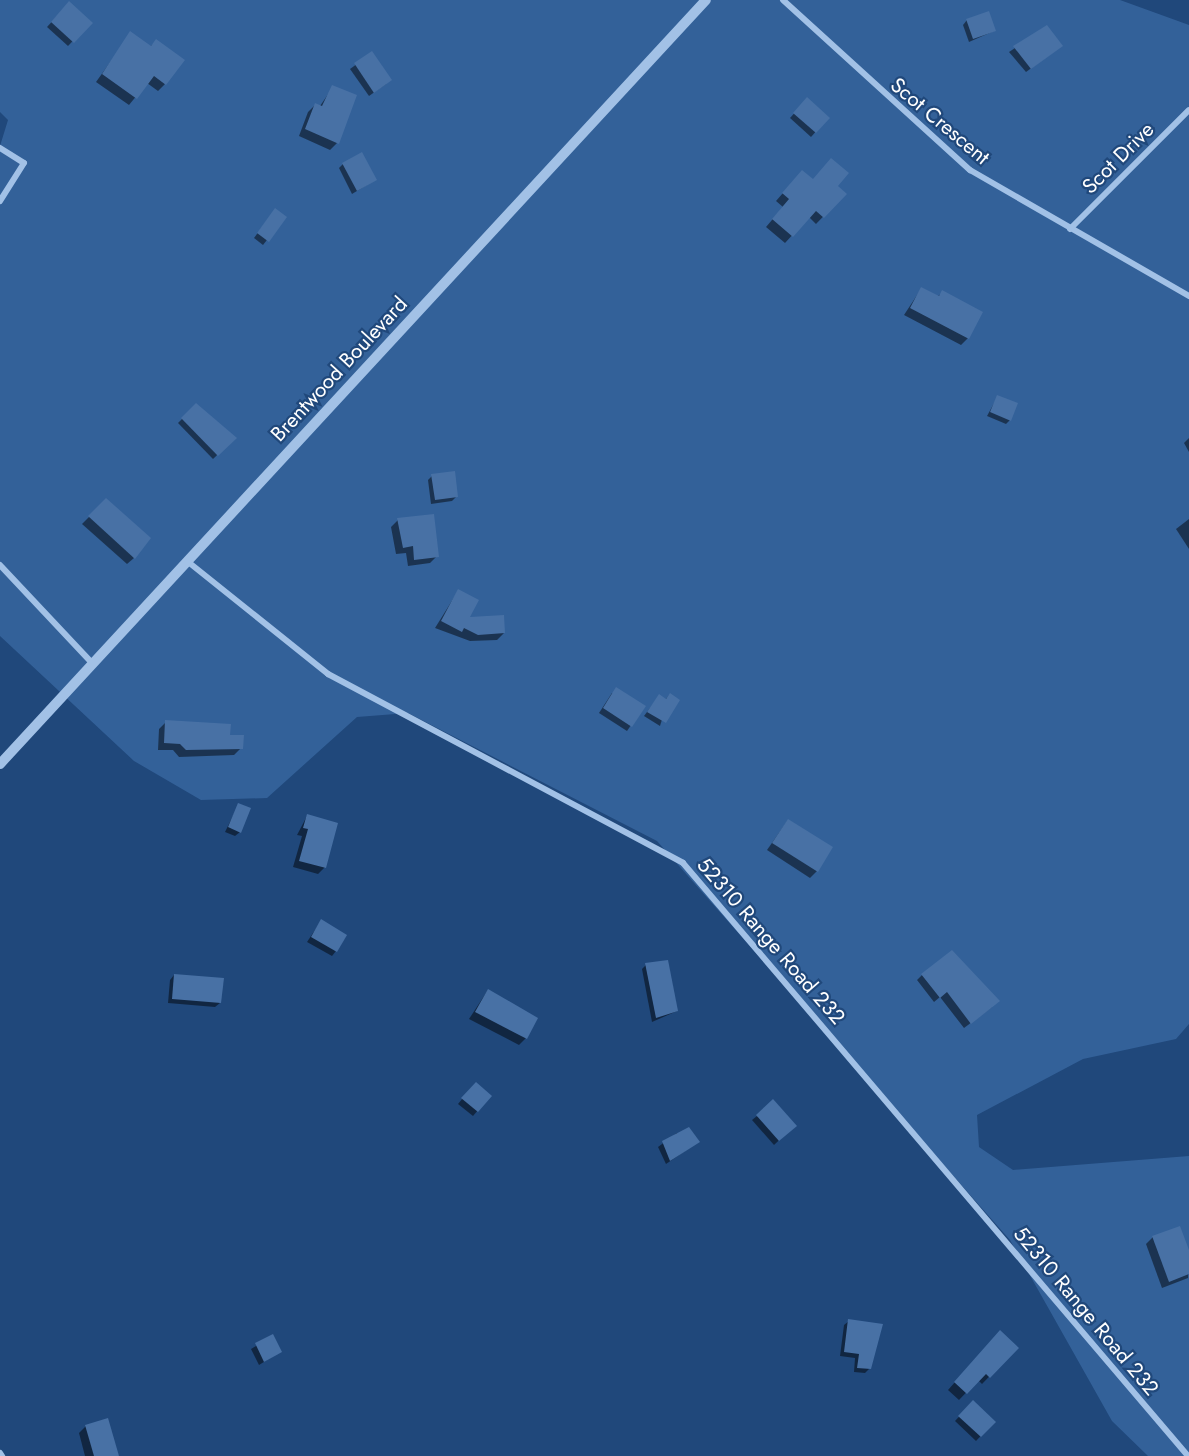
<!DOCTYPE html>
<html>
<head>
<meta charset="utf-8">
<style>
	body { margin:0 }
	#map { position:relative; width:1189px; height:1456px; overflow:hidden; background:#20487b; font-family:Jost,sans-serif }
	div>[style] { position:absolute }
	.green>* { inset:0; background:#336199 }
	.shadow>* { inset:0; background:#0007 }
	.building>* { inset:0; background:#4871a5 }
	.minor>* { height:6px; margin:-3px; padding:0 3px; transform-origin:3px; border-radius:3px; background:#a2c1e6 }
	.tertiary>* { height:10px; margin:-5px; padding:0 5px; transform-origin:5px; border-radius:5px; background:#a2c1e6 }
	span { translate:-50% -50%; white-space:nowrap; text-align:center; line-height:1.15; -webkit-text-stroke:4.5px #20487b; paint-order:stroke }
	.street-label { font-size:21px; color:#fff }
</style>
</head>
<body>
<div id="map">
	<div class="green">
		<div style="clip-path:polygon(0 0,1120px 0,1189px 25px,1189px 1024px,1176px 1039px,1083px 1059px,977px 1115px,979px 1147px,1013px 1170px,1189px 1156px,1189px 1456px,1148px 1456px,1112px 1421px,1010px 1240px,657px 841px,408px 713px,357px 717px,267px 798px,201px 800px,134px 761px,0 636px,0 146px,8px 120px,0 112px)"></div>
	</div>
	<div class="shadow">
		<div style="clip-path:polygon(69px 3px,90px 23px,68px 46px,47px 27px)"></div>
		<div style="clip-path:polygon(967px 20px,994px 31px,969px 42px,963px 25px)"></div>
		<div style="clip-path:polygon(1047px 27px,1056px 50px,1026px 72px,1009px 52px)"></div>
		<div style="clip-path:polygon(131px 33px,150px 47px,156px 41px,165px 84px,158px 91px,147px 83px,129px 105px,96px 82px)"></div>
		<div style="clip-path:polygon(372px 53px,386px 84px,369px 96px,350px 69px)"></div>
		<div style="clip-path:polygon(333px 87px,355px 96px,337px 143px,330px 150px,299px 136px,308px 112px,315px 105px,320px 106px)"></div>
		<div style="clip-path:polygon(807px 99px,828px 118px,811px 137px,790px 118px)"></div>
		<div style="clip-path:polygon(343px 164px,375px 180px,352px 194px,339px 168px)"></div>
		<div style="clip-path:polygon(796px 178px,836px 186px,845px 194px,816px 224px,809px 217px,785px 243px,766px 227px,783px 207px,776px 201px)"></div>
		<div style="clip-path:polygon(271px 215px,285px 217px,263px 245px,254px 238px)"></div>
		<div style="clip-path:polygon(921px 289px,937px 297px,943px 292px,968px 338px,961px 345px,904px 315px)"></div>
		<div style="clip-path:polygon(998px 396px,1010px 420px,1006px 424px,987px 416px)"></div>
		<div style="clip-path:polygon(196px 405px,235px 438px,213px 459px,178px 423px)"></div>
		<div style="clip-path:polygon(1189px 438px,1189px 452px,1184px 443px)"></div>
		<div style="clip-path:polygon(432px 476px,457px 496px,452px 501px,431px 504px,428px 480px)"></div>
		<div style="clip-path:polygon(106px 500px,134px 558px,127px 564px,82px 524px)"></div>
		<div style="clip-path:polygon(1189px 519px,1189px 549px,1176px 529px)"></div>
		<div style="clip-path:polygon(398px 520px,437px 556px,430px 563px,408px 566px,406px 553px,396px 554px,391px 527px)"></div>
		<div style="clip-path:polygon(458px 591px,467px 619px,504px 633px,497px 640px,470px 641px,435px 628px)"></div>
		<div style="clip-path:polygon(612px 693px,644px 706px,627px 731px,599px 713px)"></div>
		<div style="clip-path:polygon(670px 694px,660px 726px,644px 716px,659px 696px,665px 700px)"></div>
		<div style="clip-path:polygon(166px 722px,241px 748px,234px 755px,179px 757px,173px 750px,158px 750px,159px 729px)"></div>
		<div style="clip-path:polygon(239px 804px,240px 832px,235px 836px,225px 832px)"></div>
		<div style="clip-path:polygon(307px 816px,325px 867px,318px 874px,293px 867px,302px 836px,297px 835px)"></div>
		<div style="clip-path:polygon(788px 820px,817px 871px,810px 878px,767px 850px)"></div>
		<div style="clip-path:polygon(321px 921px,336px 951px,332px 956px,307px 942px)"></div>
		<div style="clip-path:polygon(646px 965px,677px 1011px,652px 1022px,642px 969px)"></div>
		<div style="clip-path:polygon(174px 975px,220px 1003px,215px 1007px,168px 1003px,170px 980px)"></div>
		<div style="clip-path:polygon(922px 975px,992px 1007px,964px 1028px,940px 997px,934px 1002px,917px 980px)"></div>
		<div style="clip-path:polygon(488px 990px,526px 1038px,519px 1045px,469px 1019px)"></div>
		<div style="clip-path:polygon(471px 1088px,490px 1096px,473px 1116px,458px 1104px)"></div>
		<div style="clip-path:polygon(757px 1116px,790px 1130px,774px 1145px,752px 1120px)"></div>
		<div style="clip-path:polygon(677px 1133px,698px 1142px,666px 1164px,658px 1147px)"></div>
		<div style="clip-path:polygon(1153px 1237px,1189px 1255px,1188px 1278px,1162px 1288px,1146px 1244px)"></div>
		<div style="clip-path:polygon(849px 1321px,869px 1369px,865px 1373px,854px 1372px,855px 1358px,840px 1356px,844px 1325px)"></div>
		<div style="clip-path:polygon(272px 1336px,280px 1352px,259px 1365px,251px 1349px)"></div>
		<div style="clip-path:polygon(993px 1339px,1017px 1348px,982px 1384px,978px 1380px,959px 1400px,948px 1390px)"></div>
		<div style="clip-path:polygon(973px 1402px,994px 1422px,976px 1441px,955px 1421px)"></div>
		<div style="clip-path:polygon(86px 1426px,119px 1456px,85px 1456px,79px 1433px)"></div>
	</div>
	<div class="building">
		<div style="clip-path:polygon(69px 1px,93px 23px,74px 43px,51px 22px)"></div>
		<div style="clip-path:polygon(989px 11px,996px 31px,973px 39px,966px 19px)"></div>
		<div style="clip-path:polygon(1047px 25px,1063px 46px,1031px 69px,1013px 46px)"></div>
		<div style="clip-path:polygon(130px 31px,151px 46px,156px 39px,185px 60px,166px 85px,154px 76px,137px 99px,102px 74px)"></div>
		<div style="clip-path:polygon(372px 51px,392px 80px,374px 93px,354px 63px)"></div>
		<div style="clip-path:polygon(332px 85px,357px 95px,339px 144px,305px 129px,315px 103px,322px 106px)"></div>
		<div style="clip-path:polygon(807px 97px,830px 118px,816px 133px,793px 113px)"></div>
		<div style="clip-path:polygon(362px 152px,377px 180px,357px 191px,342px 163px)"></div>
		<div style="clip-path:polygon(831px 158px,849px 173px,838px 186px,847px 194px,824px 218px,816px 211px,793px 237px,772px 219px,789px 199px,782px 193px,802px 170px,813px 179px)"></div>
		<div style="clip-path:polygon(275px 208px,287px 217px,269px 242px,257px 233px)"></div>
		<div style="clip-path:polygon(921px 287px,939px 296px,942px 290px,983px 312px,969px 339px,910px 308px)"></div>
		<div style="clip-path:polygon(997px 395px,1018px 403px,1011px 421px,990px 412px)"></div>
		<div style="clip-path:polygon(196px 403px,237px 438px,218px 456px,181px 418px)"></div>
		<div style="clip-path:polygon(455px 471px,458px 497px,435px 500px,431px 474px)"></div>
		<div style="clip-path:polygon(106px 498px,151px 538px,135px 559px,88px 516px)"></div>
		<div style="clip-path:polygon(434px 514px,439px 557px,414px 560px,413px 546px,403px 548px,397px 518px)"></div>
		<div style="clip-path:polygon(458px 589px,479px 600px,470px 617px,504px 615px,505px 633px,478px 635px,464px 628px,462px 632px,441px 621px)"></div>
		<div style="clip-path:polygon(616px 687px,646px 706px,632px 727px,603px 708px)"></div>
		<div style="clip-path:polygon(670px 693px,680px 700px,666px 723px,647px 712px,659px 694px,666px 699px)"></div>
		<div style="clip-path:polygon(165px 720px,231px 724px,230px 735px,244px 735px,243px 749px,186px 750px,180px 744px,164px 743px)"></div>
		<div style="clip-path:polygon(238px 803px,251px 808px,241px 833px,228px 827px)"></div>
		<div style="clip-path:polygon(307px 814px,338px 823px,326px 868px,299px 861px,308px 829px,303px 828px)"></div>
		<div style="clip-path:polygon(788px 819px,833px 847px,818px 872px,772px 843px)"></div>
		<div style="clip-path:polygon(321px 919px,347px 935px,337px 952px,311px 937px)"></div>
		<div style="clip-path:polygon(952px 950px,1000px 1001px,971px 1024px,947px 992px,940px 998px,921px 974px)"></div>
		<div style="clip-path:polygon(668px 960px,678px 1011px,656px 1018px,645px 963px)"></div>
		<div style="clip-path:polygon(174px 974px,224px 978px,221px 1003px,172px 999px)"></div>
		<div style="clip-path:polygon(488px 989px,538px 1018px,527px 1039px,475px 1012px)"></div>
		<div style="clip-path:polygon(476px 1082px,492px 1096px,478px 1112px,461px 1098px)"></div>
		<div style="clip-path:polygon(773px 1099px,797px 1126px,779px 1141px,756px 1115px)"></div>
		<div style="clip-path:polygon(689px 1127px,700px 1142px,670px 1161px,662px 1141px)"></div>
		<div style="clip-path:polygon(1180px 1226px,1189px 1250px,1189px 1274px,1169px 1282px,1152px 1236px)"></div>
		<div style="clip-path:polygon(848px 1319px,883px 1324px,871px 1369px,857px 1368px,859px 1354px,844px 1352px)"></div>
		<div style="clip-path:polygon(1000px 1330px,1019px 1348px,990px 1378px,986px 1374px,967px 1394px,954px 1382px)"></div>
		<div style="clip-path:polygon(273px 1334px,282px 1352px,264px 1362px,255px 1343px)"></div>
		<div style="clip-path:polygon(973px 1400px,996px 1422px,981px 1437px,958px 1416px)"></div>
		<div style="clip-path:polygon(108px 1418px,119px 1456px,94px 1456px,85px 1425px)"></div>
	</div>
	<div class="minor">
		<div style="left:783px;top:0;width:253px;rotate:42.3deg"></div>
		<div style="left:970px;top:170px;width:253px;rotate:29.9deg"></div>
		<div style="left:0;top:148px;width:28px;rotate:32deg"></div>
		<div style="left:24px;top:163px;width:45px;rotate:122.3deg"></div>
		<div style="left:1070px;top:229px;width:168px;rotate:-45deg"></div>
		<div style="left:187px;top:561px;width:181px;rotate:38.7deg"></div>
		<div style="left:328px;top:674px;width:402px;rotate:28deg"></div>
		<div style="left:683px;top:863px;width:779px;rotate:49.58deg"></div>
		<div style="left:0;top:565px;width:136px;rotate:46.8deg"></div>
		<div style="left:0;top:1453px;width:4px;rotate:56deg"></div>
	</div>
	<div class="tertiary">
		<div style="left:0;top:764px;width:1040px;rotate:-47.26deg"></div>
	</div>
	<div class="street-label">
		<span style="left:940px;top:121px;rotate:40deg">Scot Crescent</span>
		<span style="left:1118px;top:158px;rotate:-45deg">Scot Drive</span>
		<span style="left:339px;top:369px;rotate:-47deg">Brentwood Boulevard</span>
		<span style="left:771px;top:941px;rotate:49deg">52310 Range Road 232</span>
		<span style="left:1086px;top:1311px;rotate:50deg">52310 Range Road 232</span>
	</div>
</div>
</body>
</html>
